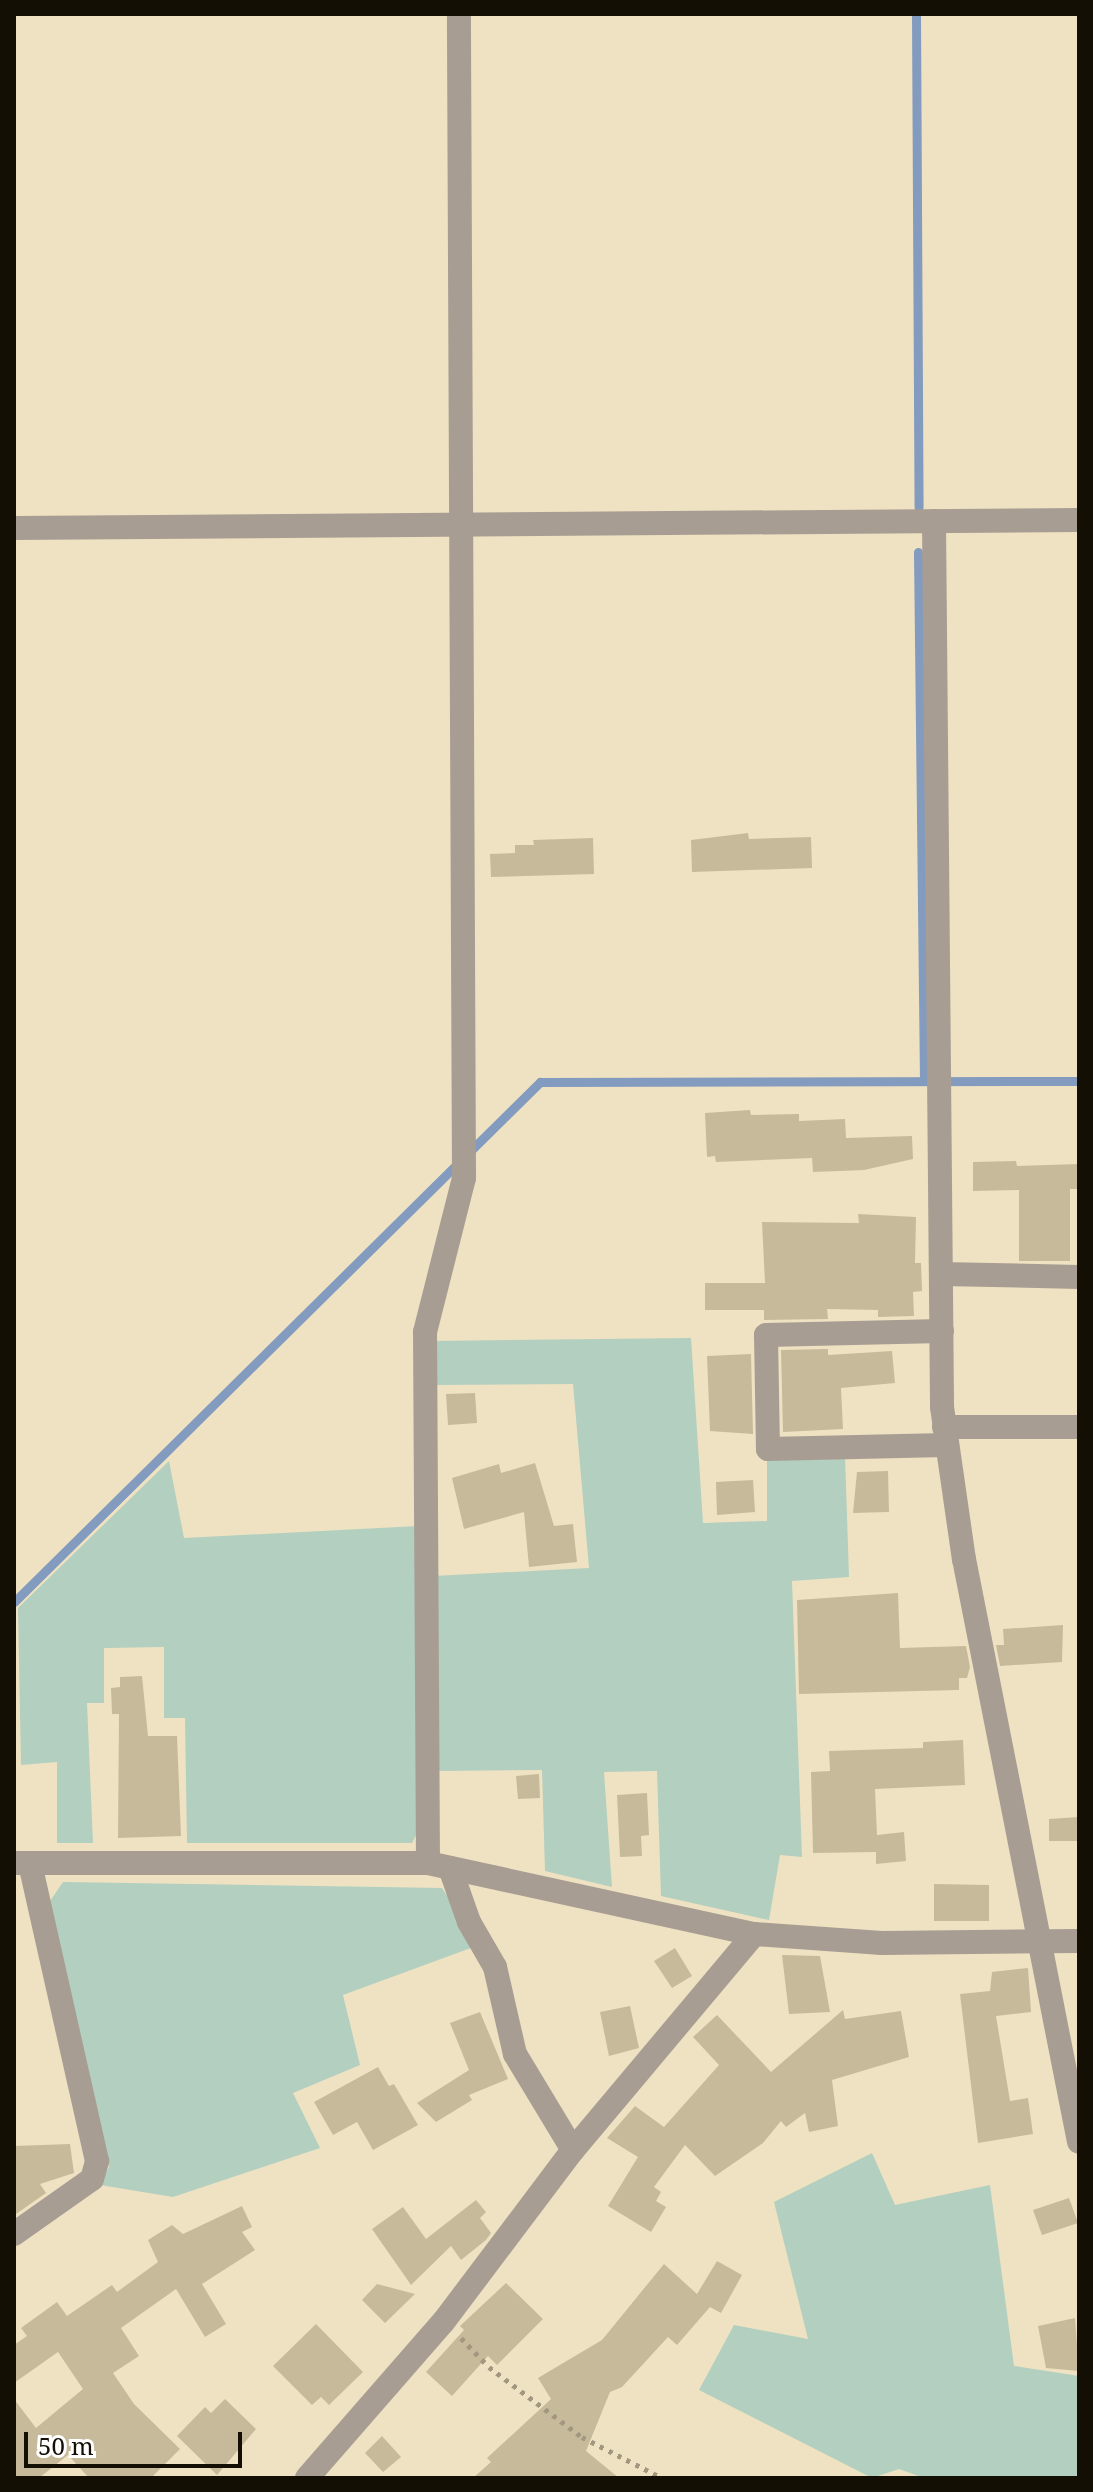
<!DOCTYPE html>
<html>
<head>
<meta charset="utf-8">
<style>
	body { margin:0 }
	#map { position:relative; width:1093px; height:2492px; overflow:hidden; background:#efe2c2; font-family:"Noto Serif",serif }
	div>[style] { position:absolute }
	.green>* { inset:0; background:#b2cfc0 }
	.stream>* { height:9px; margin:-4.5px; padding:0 4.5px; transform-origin:4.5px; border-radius:4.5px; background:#829bbe }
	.building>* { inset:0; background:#c7ba9b }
	.path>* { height:5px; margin-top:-2.5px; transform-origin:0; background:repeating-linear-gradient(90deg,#a29880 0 4px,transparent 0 10px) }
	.minor>* { height:24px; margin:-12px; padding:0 12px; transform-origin:12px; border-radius:12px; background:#a89d93 }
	span { translate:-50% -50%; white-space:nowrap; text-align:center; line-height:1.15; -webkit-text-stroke:6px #fff; paint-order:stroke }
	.frame { position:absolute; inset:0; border:16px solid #140f05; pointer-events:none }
	.scale { position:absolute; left:24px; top:2432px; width:218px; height:36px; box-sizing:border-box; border:4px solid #140f05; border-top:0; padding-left:10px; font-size:24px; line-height:28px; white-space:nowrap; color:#140f05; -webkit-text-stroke:6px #fff; paint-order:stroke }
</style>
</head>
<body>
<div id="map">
	<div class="green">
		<div style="clip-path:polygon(691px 1338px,703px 1523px,767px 1521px,767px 1457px,845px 1455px,849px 1577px,792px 1581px,802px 1857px,780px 1855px,769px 1920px,661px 1896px,657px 1771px,604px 1772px,612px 1887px,545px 1871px,542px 1770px,435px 1771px,433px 1576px,589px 1568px,573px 1384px,432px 1385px,432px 1341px)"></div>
		<div style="clip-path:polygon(169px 1461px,184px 1538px,418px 1526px,421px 1825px,412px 1843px,187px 1843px,185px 1718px,164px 1718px,164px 1647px,104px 1648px,104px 1703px,87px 1703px,93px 1843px,57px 1843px,57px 1762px,21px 1765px,18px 1608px)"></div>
		<div style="clip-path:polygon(63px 1882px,442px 1888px,479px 1945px,343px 1995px,360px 2065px,293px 2093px,320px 2148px,173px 2197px,100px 2185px,109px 2167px,48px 1904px)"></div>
		<div style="clip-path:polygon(872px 2153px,895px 2205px,990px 2185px,1014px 2366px,1079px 2376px,1079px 2478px,924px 2478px,899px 2469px,872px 2478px,699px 2390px,734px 2325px,808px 2339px,774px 2202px)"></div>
	</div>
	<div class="stream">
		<div style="left:916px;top:14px;width:493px;rotate:89.7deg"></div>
		<div style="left:918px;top:552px;width:529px;rotate:89.35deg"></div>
		<div style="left:14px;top:1602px;width:740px;rotate:-44.67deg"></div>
		<div style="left:540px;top:1082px;width:539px;rotate:-0.11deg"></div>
	</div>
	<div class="building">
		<div style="clip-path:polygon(748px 833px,749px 839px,811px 837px,812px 868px,692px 872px,691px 840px)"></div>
		<div style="clip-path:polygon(593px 838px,594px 874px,491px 877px,490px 854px,515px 853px,515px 845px,534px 845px,533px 840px)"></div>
		<div style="clip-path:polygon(750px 1110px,751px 1115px,799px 1114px,799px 1121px,845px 1119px,846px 1138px,912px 1136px,913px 1159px,864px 1170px,813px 1172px,812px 1158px,716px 1162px,715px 1156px,707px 1157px,705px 1113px)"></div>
		<div style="clip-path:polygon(1016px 1161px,1017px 1166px,1079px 1164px,1079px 1189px,1070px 1189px,1070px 1261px,1019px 1261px,1019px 1190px,973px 1191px,973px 1162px)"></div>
		<div style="clip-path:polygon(858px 1214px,916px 1217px,915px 1263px,921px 1263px,922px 1291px,913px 1292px,914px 1316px,878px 1317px,878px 1310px,827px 1309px,828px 1319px,764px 1320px,764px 1310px,705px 1310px,705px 1283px,765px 1283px,762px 1222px,859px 1223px)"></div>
		<div style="clip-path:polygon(828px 1349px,828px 1355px,892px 1351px,895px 1383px,841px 1388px,843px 1429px,783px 1432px,781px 1350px)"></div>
		<div style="clip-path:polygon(751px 1354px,753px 1434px,710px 1431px,707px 1356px)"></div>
		<div style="clip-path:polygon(475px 1393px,477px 1423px,448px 1425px,446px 1394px)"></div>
		<div style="clip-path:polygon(535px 1463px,554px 1526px,573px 1524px,577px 1562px,529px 1567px,524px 1512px,464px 1529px,452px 1478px,499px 1464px,501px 1473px)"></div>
		<div style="clip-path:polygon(888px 1471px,889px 1512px,853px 1513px,857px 1472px)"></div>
		<div style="clip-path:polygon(753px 1480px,755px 1512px,717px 1515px,716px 1482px)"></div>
		<div style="clip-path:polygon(898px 1593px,900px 1648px,966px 1646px,970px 1667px,967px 1678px,959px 1678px,959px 1690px,799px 1694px,797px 1600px)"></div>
		<div style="clip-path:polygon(1063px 1625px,1062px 1662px,1000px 1666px,996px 1645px,1004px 1645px,1003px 1629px)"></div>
		<div style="clip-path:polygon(142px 1676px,148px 1736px,177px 1736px,181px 1836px,118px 1838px,119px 1714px,112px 1714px,111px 1688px,120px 1687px,120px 1677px)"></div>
		<div style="clip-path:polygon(963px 1740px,965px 1785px,875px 1789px,877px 1835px,904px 1832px,906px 1861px,876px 1864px,876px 1852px,813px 1853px,811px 1772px,830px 1771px,829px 1751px,923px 1748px,923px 1742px)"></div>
		<div style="clip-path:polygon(539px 1774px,540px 1798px,518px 1799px,516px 1776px)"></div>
		<div style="clip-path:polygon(647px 1793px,649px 1835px,641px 1836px,642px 1856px,620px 1857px,617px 1795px)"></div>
		<div style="clip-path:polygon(1079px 1817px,1079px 1841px,1049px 1841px,1049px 1819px)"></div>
		<div style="clip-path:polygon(934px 1884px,989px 1885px,989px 1921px,934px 1921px)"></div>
		<div style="clip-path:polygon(675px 1948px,692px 1976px,672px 1988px,654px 1961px)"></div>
		<div style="clip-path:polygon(782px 1955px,820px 1956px,830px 2012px,789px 2014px)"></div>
		<div style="clip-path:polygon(1028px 1968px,1031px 2012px,996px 2016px,1010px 2101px,1028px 2098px,1033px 2134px,978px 2143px,960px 1994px,990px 1991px,992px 1972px)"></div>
		<div style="clip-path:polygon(630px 2006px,639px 2048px,609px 2056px,600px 2012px)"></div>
		<div style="clip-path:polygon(843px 2010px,845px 2019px,901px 2011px,909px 2057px,832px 2080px,838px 2126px,809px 2132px,805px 2113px,786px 2127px,781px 2121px,763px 2143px,715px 2176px,685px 2145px,654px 2187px,661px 2192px,656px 2201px,666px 2207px,651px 2232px,608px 2206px,638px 2157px,607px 2138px,635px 2106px,664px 2127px,719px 2065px,693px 2037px,717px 2015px,771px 2072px)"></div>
		<div style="clip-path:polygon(480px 2012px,508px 2079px,469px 2095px,472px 2100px,436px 2122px,417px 2103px,469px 2070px,450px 2023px)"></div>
		<div style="clip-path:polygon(378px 2067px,389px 2086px,394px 2084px,418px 2125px,373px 2150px,357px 2122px,333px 2135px,314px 2102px)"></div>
		<div style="clip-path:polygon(70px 2144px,74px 2173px,40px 2184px,46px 2193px,16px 2214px,14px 2146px)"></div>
		<div style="clip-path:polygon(1069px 2198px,1078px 2223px,1042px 2235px,1033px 2210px)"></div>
		<div style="clip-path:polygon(476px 2200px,486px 2212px,480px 2218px,491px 2233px,486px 2240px,461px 2260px,451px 2246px,411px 2285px,372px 2229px,403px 2207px,426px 2239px)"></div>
		<div style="clip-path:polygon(242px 2206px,252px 2227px,242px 2232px,255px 2250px,202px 2284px,226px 2324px,205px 2337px,176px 2289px,121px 2328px,139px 2356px,113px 2373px,134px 2404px,180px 2449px,151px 2478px,89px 2478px,68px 2455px,39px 2478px,14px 2478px,14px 2399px,36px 2428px,83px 2389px,58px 2352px,14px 2383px,14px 2345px,27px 2336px,21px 2328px,57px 2302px,67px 2316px,112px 2285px,117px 2292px,158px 2262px,148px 2240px,172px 2225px,183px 2234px)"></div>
		<div style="clip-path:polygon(717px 2261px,742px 2275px,721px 2313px,710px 2307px,677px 2345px,668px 2337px,622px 2387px,610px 2392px,586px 2451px,619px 2478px,473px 2478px,491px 2462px,487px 2458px,551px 2399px,538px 2378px,602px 2340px,664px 2264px,697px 2294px)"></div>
		<div style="clip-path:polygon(506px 2283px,543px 2319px,497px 2365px,488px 2356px,452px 2396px,426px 2372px,464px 2330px,460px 2326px)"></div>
		<div style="clip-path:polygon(377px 2284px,415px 2294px,385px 2323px,362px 2300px)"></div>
		<div style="clip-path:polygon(1075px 2318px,1079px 2371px,1046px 2368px,1038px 2326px)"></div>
		<div style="clip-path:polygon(316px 2324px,363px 2372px,329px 2405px,321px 2397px,312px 2405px,273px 2366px)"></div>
		<div style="clip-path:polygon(225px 2399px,256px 2429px,217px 2475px,177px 2436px,205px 2407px,211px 2413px)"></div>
		<div style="clip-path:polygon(382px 2436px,401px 2457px,383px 2472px,365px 2453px)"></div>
	</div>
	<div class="path">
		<div style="left:461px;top:2338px;width:40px;rotate:46deg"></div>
		<div style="left:489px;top:2367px;width:116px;rotate:37deg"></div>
		<div style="left:582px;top:2437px;width:90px;rotate:27.1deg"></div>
	</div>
	<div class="minor">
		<div style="left:934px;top:521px;width:886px;rotate:89.48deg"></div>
		<div style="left:942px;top:1407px;width:154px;rotate:81.8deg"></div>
		<div style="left:964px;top:1559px;width:594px;rotate:78.84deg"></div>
		<div style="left:14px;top:528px;width:1065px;rotate:-0.43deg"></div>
		<div style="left:941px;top:1274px;width:138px;rotate:1.2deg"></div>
		<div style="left:942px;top:1331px;width:176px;rotate:178.7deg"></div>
		<div style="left:766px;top:1335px;width:114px;rotate:89deg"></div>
		<div style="left:768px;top:1449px;width:178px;rotate:-1.3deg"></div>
		<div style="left:944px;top:1427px;width:135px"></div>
		<div style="left:14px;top:1863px;width:414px"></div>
		<div style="left:428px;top:1863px;width:334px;rotate:12.3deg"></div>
		<div style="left:754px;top:1934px;width:128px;rotate:4deg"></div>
		<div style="left:882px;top:1943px;width:197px;rotate:-0.6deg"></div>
		<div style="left:428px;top:1863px;width:531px;rotate:-90.32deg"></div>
		<div style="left:425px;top:1332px;width:159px;rotate:-75.8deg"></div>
		<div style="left:464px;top:1178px;width:1164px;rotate:-90.25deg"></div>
		<div style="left:450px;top:1868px;width:57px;rotate:70.6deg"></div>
		<div style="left:469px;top:1922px;width:52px;rotate:60deg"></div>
		<div style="left:495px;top:1967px;width:89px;rotate:77.1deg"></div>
		<div style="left:515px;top:2054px;width:112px;rotate:58.9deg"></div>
		<div style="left:14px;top:2234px;width:95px;rotate:-35.2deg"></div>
		<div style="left:92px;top:2179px;width:19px;rotate:-74deg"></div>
		<div style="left:97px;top:2161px;width:305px;rotate:-102.7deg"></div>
		<div style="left:307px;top:2478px;width:208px;rotate:-48.9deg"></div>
		<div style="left:444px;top:2321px;width:214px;rotate:-53deg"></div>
		<div style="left:573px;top:2150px;width:282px;rotate:-50deg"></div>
	</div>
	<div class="frame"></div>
	<div class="scale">50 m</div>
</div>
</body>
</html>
